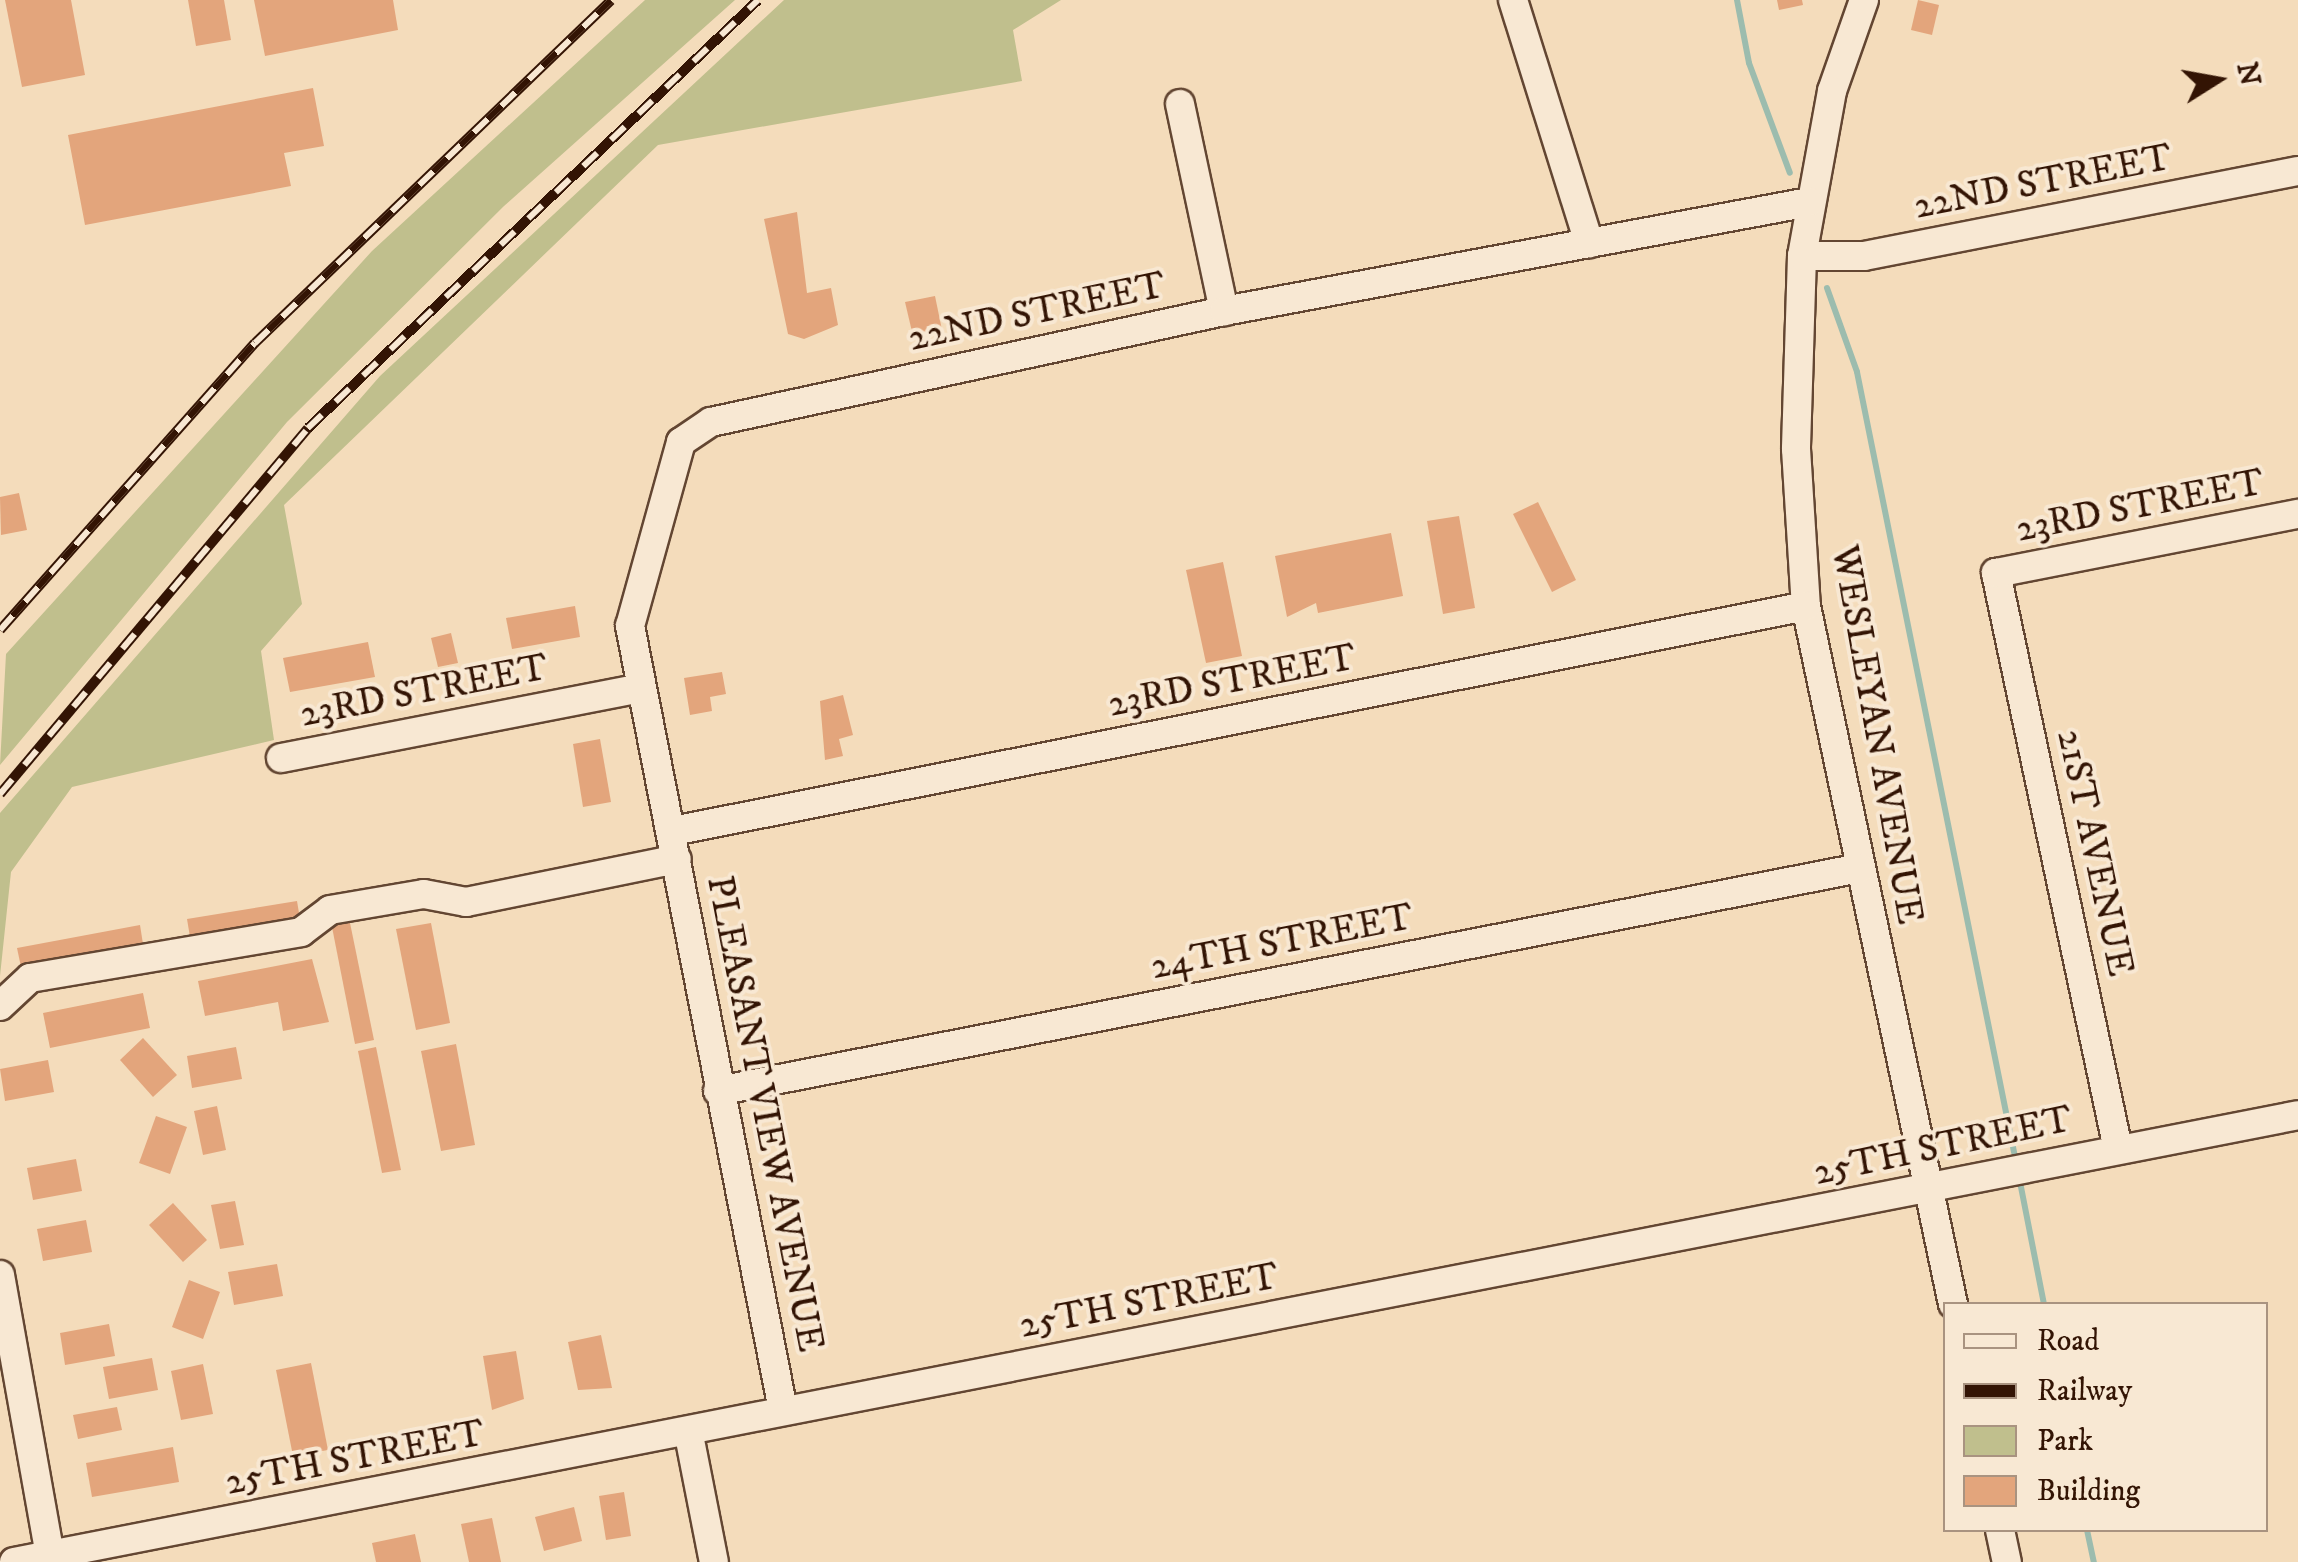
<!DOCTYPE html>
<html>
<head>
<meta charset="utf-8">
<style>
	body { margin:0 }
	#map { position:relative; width:2298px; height:1562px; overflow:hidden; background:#f4dcbb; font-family:"IM FELL DW Pica",serif }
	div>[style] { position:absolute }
	.green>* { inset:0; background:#c0bf8d }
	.stream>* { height:6px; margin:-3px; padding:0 3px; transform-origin:3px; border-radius:3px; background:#9cbcae }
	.building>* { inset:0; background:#e3a57c }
	.roads { filter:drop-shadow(2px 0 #634632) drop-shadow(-2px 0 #634632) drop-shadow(0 2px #634632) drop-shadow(0 -2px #634632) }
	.minor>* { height:28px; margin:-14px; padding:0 14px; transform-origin:14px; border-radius:14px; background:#f8e8d3 }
	.rail>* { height:10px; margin-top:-5px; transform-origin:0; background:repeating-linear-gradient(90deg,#f8e8d3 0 19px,#331404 0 38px); box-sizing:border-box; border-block:2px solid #331404 }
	span { translate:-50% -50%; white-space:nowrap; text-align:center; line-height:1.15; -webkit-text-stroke:8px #f8e8d3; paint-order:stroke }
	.street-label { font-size:38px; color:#331404 }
	.legend { position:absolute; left:1943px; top:1302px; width:325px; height:230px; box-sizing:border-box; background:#f8e8d3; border:2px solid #a99380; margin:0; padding:12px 18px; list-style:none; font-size:30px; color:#331404 }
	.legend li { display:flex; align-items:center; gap:20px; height:50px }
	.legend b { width:50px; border:2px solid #a99380 }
	.north { position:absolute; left:2168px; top:30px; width:100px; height:100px; -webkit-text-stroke:8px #f8e8d3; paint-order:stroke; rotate:79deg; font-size:28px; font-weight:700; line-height:40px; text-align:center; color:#331404 }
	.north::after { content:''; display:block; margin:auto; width:35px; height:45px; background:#331404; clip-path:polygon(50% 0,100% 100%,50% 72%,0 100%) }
</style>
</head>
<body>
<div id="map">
	<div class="green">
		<div style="clip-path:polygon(645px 0,735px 0,504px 206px,287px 422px,0 765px,6px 654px,372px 251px)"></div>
		<div style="clip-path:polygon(784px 0,1061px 0,1013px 30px,1022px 81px,658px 145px,284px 505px,302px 604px,261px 651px,274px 740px,72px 787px,11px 872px,0 976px,0 813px,380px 376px)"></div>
	</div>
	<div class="stream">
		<div style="left:1737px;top:0;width:64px;rotate:79.2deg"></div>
		<div style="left:1749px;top:63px;width:117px;rotate:69.6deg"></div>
		<div style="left:1827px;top:288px;width:89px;rotate:70.3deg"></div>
		<div style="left:1857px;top:372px;width:796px;rotate:78.62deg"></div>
		<div style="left:2021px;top:1187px;width:119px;rotate:78.9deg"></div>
		<div style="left:2087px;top:1530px;width:33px;rotate:78deg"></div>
	</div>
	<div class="building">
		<div style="clip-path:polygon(5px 0,71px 0,85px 75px,22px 87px)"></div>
		<div style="clip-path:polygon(188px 0,224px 0,231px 40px,196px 46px)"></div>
		<div style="clip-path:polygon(254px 0,393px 0,398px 30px,265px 56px)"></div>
		<div style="clip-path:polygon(1777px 0,1802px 0,1803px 5px,1779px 10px)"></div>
		<div style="clip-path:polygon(1918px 0,1939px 5px,1932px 35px,1911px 30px)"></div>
		<div style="clip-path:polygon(313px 88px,324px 146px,284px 153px,291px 186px,85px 225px,68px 135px)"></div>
		<div style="clip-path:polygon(797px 212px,807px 293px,831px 288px,838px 325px,804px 339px,788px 334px,764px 219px)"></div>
		<div style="clip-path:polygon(935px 296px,942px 330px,913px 336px,905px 302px)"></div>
		<div style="clip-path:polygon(19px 493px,27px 530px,1px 535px,0 497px)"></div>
		<div style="clip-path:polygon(1538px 502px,1576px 580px,1552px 592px,1513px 514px)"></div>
		<div style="clip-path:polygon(1459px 516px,1475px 608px,1443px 614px,1427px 521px)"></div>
		<div style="clip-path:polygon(1391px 533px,1403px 596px,1318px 613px,1316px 603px,1287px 617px,1275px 556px)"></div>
		<div style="clip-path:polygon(1223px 562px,1242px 656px,1206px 663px,1186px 570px)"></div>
		<div style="clip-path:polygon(575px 606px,580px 637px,512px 649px,506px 618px)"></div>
		<div style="clip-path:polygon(451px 633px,458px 663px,438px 667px,431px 638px)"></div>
		<div style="clip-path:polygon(368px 642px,375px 677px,290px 692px,283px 658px)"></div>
		<div style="clip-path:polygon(722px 672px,726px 694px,710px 697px,712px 711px,690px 715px,684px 678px)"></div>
		<div style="clip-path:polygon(843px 695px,853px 735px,839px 739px,843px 756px,825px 760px,820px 701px)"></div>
		<div style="clip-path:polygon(600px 739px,611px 802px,583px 807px,573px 744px)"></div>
		<div style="clip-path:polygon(297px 901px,300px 919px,190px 937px,187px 919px)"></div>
		<div style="clip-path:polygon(349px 918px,374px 1040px,355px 1044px,331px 922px)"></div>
		<div style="clip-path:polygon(431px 923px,450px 1023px,416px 1030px,396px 929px)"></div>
		<div style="clip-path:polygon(140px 925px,143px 944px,21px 967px,17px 948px)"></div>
		<div style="clip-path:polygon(312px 959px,329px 1022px,283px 1031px,278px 1002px,205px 1016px,198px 981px)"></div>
		<div style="clip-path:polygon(143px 993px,150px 1028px,50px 1048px,43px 1013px)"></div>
		<div style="clip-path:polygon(143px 1038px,177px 1075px,153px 1097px,120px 1060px)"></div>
		<div style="clip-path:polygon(456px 1044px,475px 1145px,441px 1151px,421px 1051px)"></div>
		<div style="clip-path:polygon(236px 1047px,242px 1079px,192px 1088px,187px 1056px)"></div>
		<div style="clip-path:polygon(376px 1047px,401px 1170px,382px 1173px,358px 1051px)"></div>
		<div style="clip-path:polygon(48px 1060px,54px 1092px,5px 1101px,0 1069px)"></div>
		<div style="clip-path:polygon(217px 1106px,226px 1150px,203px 1155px,194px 1111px)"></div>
		<div style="clip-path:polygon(156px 1116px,187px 1127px,170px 1174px,139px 1163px)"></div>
		<div style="clip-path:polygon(76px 1159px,82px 1191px,33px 1200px,27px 1168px)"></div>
		<div style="clip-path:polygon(235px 1201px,244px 1245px,220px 1249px,211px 1205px)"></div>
		<div style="clip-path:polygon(173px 1203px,207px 1240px,183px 1262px,149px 1225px)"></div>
		<div style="clip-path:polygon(86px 1220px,92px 1252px,43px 1261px,37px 1229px)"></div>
		<div style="clip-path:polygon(277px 1264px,283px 1296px,234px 1305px,228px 1272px)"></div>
		<div style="clip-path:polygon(189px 1280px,220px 1292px,203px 1339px,172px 1327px)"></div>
		<div style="clip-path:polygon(109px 1324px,115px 1356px,65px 1365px,60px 1333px)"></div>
		<div style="clip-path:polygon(601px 1335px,612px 1388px,578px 1390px,568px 1342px)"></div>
		<div style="clip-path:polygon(516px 1351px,524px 1399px,492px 1410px,483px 1356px)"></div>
		<div style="clip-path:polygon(152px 1358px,158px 1390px,109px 1399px,103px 1367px)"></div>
		<div style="clip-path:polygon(311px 1363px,328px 1450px,293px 1456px,276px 1370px)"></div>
		<div style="clip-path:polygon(203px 1364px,213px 1414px,181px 1420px,171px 1371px)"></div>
		<div style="clip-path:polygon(117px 1407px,122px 1430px,78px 1439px,73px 1415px)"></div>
		<div style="clip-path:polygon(173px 1447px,179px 1482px,92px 1497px,86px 1463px)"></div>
		<div style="clip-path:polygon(624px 1492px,631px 1536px,606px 1540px,599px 1496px)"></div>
		<div style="clip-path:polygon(574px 1507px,582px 1541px,544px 1551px,535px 1517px)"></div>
		<div style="clip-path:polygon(492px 1518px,501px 1562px,469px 1562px,461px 1524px)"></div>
		<div style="clip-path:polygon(415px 1534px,421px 1562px,376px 1562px,372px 1543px)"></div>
	</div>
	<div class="roads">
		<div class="minor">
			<div style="left:1513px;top:0;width:255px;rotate:72.6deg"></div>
			<div style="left:1864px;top:0;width:96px;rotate:109.4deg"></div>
			<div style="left:1832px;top:91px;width:168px;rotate:100.3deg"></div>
			<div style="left:1802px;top:256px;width:193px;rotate:91.8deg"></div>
			<div style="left:1796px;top:449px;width:157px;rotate:86.4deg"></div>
			<div style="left:1806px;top:606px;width:713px;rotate:78.11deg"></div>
			<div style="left:1180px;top:104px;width:212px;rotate:78deg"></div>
			<div style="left:1802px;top:256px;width:62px"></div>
			<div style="left:1864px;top:256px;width:442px;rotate:-11.1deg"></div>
			<div style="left:281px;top:758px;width:366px;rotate:-11deg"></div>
			<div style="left:673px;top:831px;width:1155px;rotate:-11.23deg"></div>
			<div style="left:0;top:1006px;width:41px;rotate:-43deg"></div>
			<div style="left:30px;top:978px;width:275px;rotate:-9.6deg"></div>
			<div style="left:301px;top:932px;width:36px;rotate:-37deg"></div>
			<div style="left:330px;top:910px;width:95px;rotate:-9.7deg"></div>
			<div style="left:424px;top:894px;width:43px;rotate:10.8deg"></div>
			<div style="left:466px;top:902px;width:215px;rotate:-11.5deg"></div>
			<div style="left:718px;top:1091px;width:1164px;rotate:-11.05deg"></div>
			<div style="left:2118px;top:1149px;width:589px;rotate:-101.96deg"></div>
			<div style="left:1996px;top:573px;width:308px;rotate:-11.1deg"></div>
			<div style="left:0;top:1275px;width:284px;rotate:79.9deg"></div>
			<div style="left:783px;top:1410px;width:799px;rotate:-101.04deg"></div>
			<div style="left:630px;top:626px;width:191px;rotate:-74.5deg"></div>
			<div style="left:681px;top:442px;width:36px;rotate:-34deg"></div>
			<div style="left:711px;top:422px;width:525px;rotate:-12.21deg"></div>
			<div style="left:1224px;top:311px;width:595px;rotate:-10.55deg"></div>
			<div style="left:689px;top:1435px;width:129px;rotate:78.9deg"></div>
			<div style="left:2000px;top:1530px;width:33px;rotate:78deg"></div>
			<div style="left:14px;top:1562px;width:2327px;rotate:-11.07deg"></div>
		</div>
	</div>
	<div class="rail">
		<div style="left:0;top:630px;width:384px;rotate:-48.4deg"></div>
		<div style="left:255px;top:343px;width:494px;rotate:-43.9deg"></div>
		<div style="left:0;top:794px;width:478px;rotate:-49.9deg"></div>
		<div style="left:308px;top:428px;width:621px;rotate:-43.56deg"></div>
	</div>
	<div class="street-label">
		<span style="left:2043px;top:183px;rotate:-11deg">22ND STREET</span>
		<span style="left:1037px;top:313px;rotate:-12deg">22ND STREET</span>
		<span style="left:2140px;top:507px;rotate:-11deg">23RD STREET</span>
		<span style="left:1232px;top:682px;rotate:-11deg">23RD STREET</span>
		<span style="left:424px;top:692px;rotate:-11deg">23RD STREET</span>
		<span style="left:1876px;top:735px;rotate:80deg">WESLEYAN AVENUE</span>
		<span style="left:2094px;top:853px;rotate:78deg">21ST AVENUE</span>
		<span style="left:1282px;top:943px;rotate:-11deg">24TH STREET</span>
		<span style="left:764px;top:1114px;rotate:79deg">PLEASANT VIEW AVENUE</span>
		<span style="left:1943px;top:1147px;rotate:-12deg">25TH STREET</span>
		<span style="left:1149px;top:1302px;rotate:-11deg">25TH STREET</span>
		<span style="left:355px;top:1459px;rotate:-11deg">25TH STREET</span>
	</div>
	<ul class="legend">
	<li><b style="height:12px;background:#f8e8d3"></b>Road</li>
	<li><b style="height:12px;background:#331404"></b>Railway</li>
	<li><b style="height:28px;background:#c0bf8d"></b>Park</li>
	<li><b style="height:28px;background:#e3a57c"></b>Building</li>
	</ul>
	<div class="north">N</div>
</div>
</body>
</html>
